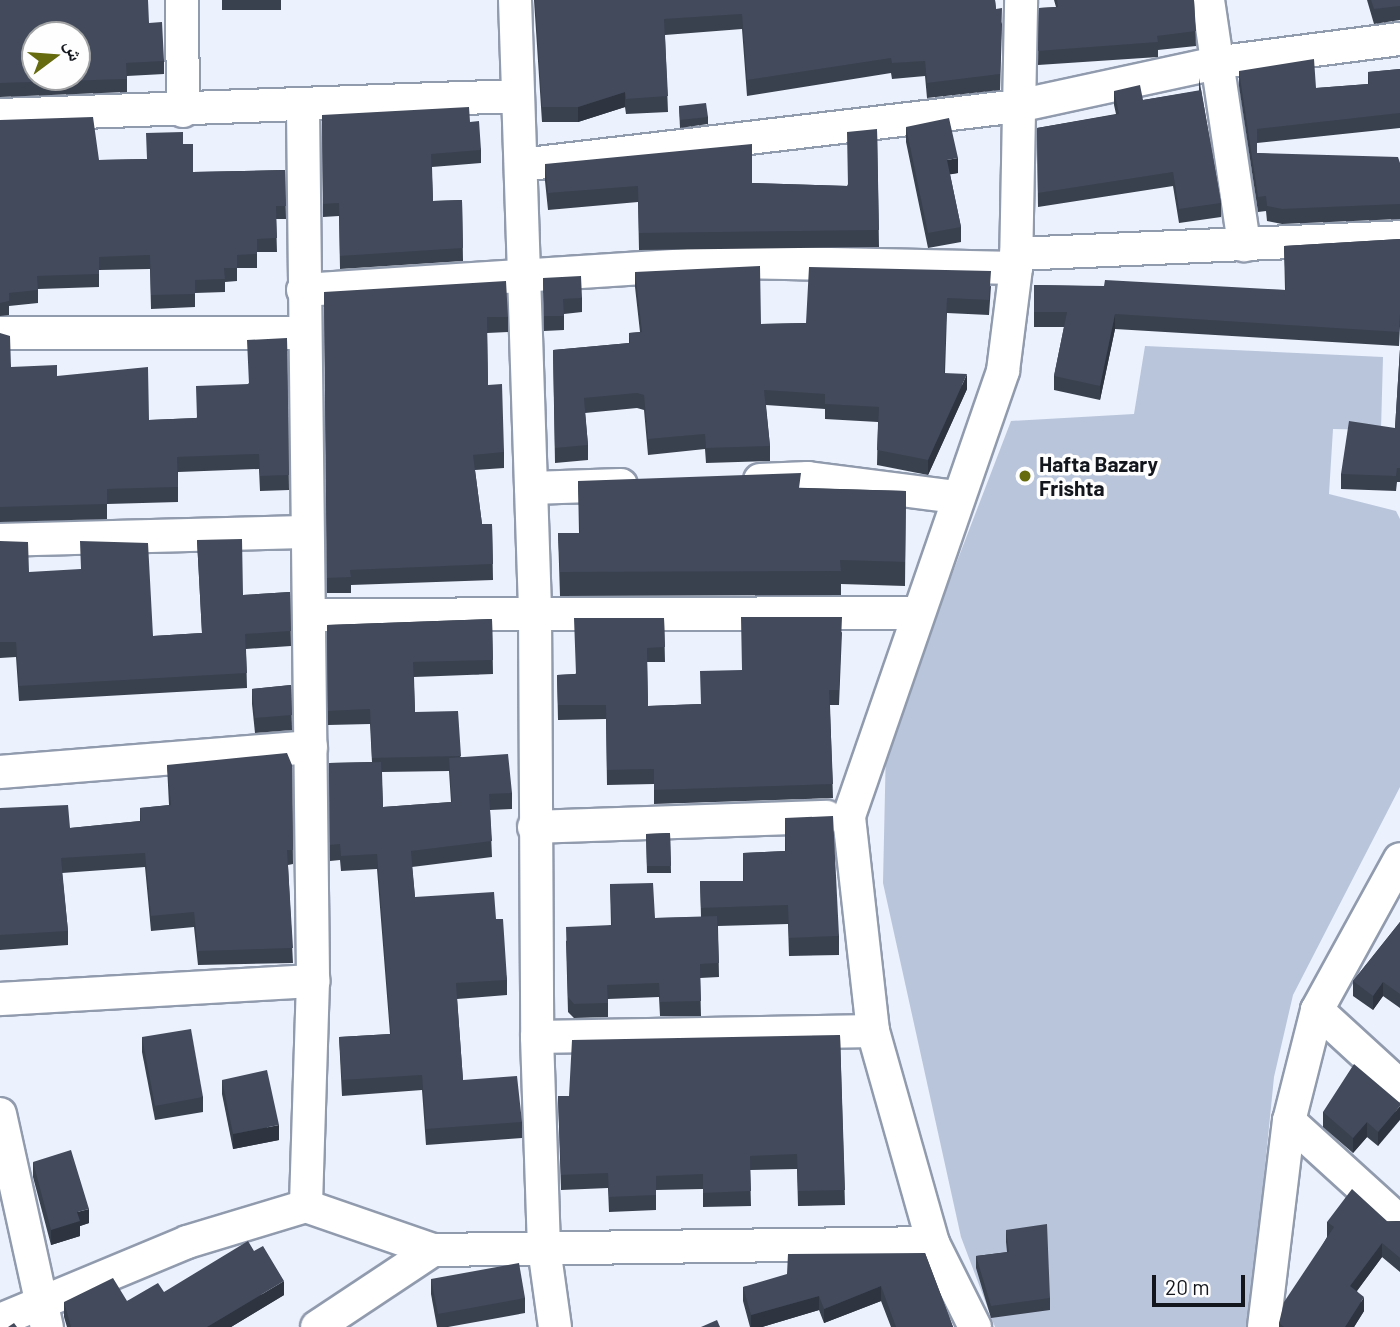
<!DOCTYPE html>
<html>
<head>
<meta charset="utf-8">
<style>
	body { margin:0 }
	#map { position:relative; width:1400px; height:1327px; overflow:hidden; background:#ebf1fd; font-family:Barlow,"Noto Naskh Arabic",sans-serif }
	div>[style] { position:absolute }
	.green>* { inset:0; background:#b9c5db }
	.roads { filter:drop-shadow(2px 0 #919bae) drop-shadow(-2px 0 #919bae) drop-shadow(0 2px #919bae) drop-shadow(0 -2px #919bae) }
	.minor>* { height:32px; margin:-16px; padding:0 16px; transform-origin:16px; border-radius:16px; background:#fff }
	.wall>* { inset:0; background:#39404e }
	.shaded-wall>* { inset:0; background:#2e3440 }
	.building>* { inset:0; background:#424a5b }
	.dots>* { width:19px; height:19px; translate:-50% -50%; box-sizing:border-box; border:4px solid #fefefe; border-radius:50% }
	span { translate:-50% -50%; white-space:nowrap; text-align:center; line-height:1.15; -webkit-text-stroke:7px #fefefe; paint-order:stroke }
	.poi-label { font-size:21px; color:#13171d; font-weight:700 }
	.left { translate:0 -50%; text-align:left }
	.north { position:absolute; left:21px; top:21px; width:70px; height:70px; box-sizing:border-box; background:#fefefe; border:2px solid #a0a2a4; border-radius:50%; rotate:74deg; font-size:19px; font-weight:700; line-height:28px; text-align:center; color:#13171d }
	.north::after { content:''; display:block; margin:auto; width:24px; height:32px; background:#656b0e; clip-path:polygon(50% 0,100% 100%,50% 72%,0 100%) }
	.scale { position:absolute; left:1152px; top:1275px; width:93px; height:32px; box-sizing:border-box; border:4px solid #13171d; border-top:0; padding-left:9px; font-size:21px; line-height:24px; white-space:nowrap; color:#13171d; -webkit-text-stroke:5px #fefefe; paint-order:stroke }
</style>
</head>
<body>
<div id="map">
	<div class="green">
		<div style="clip-path:polygon(1145px 346px,1383px 357px,1381px 430px,1333px 429px,1329px 494px,1396px 511px,1400px 519px,1400px 787px,1293px 995px,1274px 1077px,1249px 1327px,995px 1327px,961px 1237px,883px 883px,886px 746px,1011px 421px,1134px 414px)"></div>
	</div>
	<div class="roads">
		<div class="minor">
			<div style="left:182px;top:0;width:111px;rotate:89.5deg"></div>
			<div style="left:515px;top:0;width:610px;rotate:88.12deg"></div>
			<div style="left:535px;top:610px;width:427px;rotate:89.7deg"></div>
			<div style="left:537px;top:1037px;width:211px;rotate:88.1deg"></div>
			<div style="left:544px;top:1248px;width:80px;rotate:82.1deg"></div>
			<div style="left:1208px;top:0;width:248px;rotate:81.6deg"></div>
			<div style="left:303px;top:108px;width:873px;rotate:89.34deg"></div>
			<div style="left:313px;top:981px;width:225px;rotate:91.8deg"></div>
			<div style="left:306px;top:1206px;width:134px;rotate:19.1deg"></div>
			<div style="left:0;top:115px;width:518px;rotate:-2.1deg"></div>
			<div style="left:521px;top:165px;width:500px;rotate:-6.77deg"></div>
			<div style="left:1018px;top:106px;width:209px;rotate:-12.2deg"></div>
			<div style="left:1222px;top:62px;width:179px;rotate:-7.4deg"></div>
			<div style="left:1016px;top:254px;width:384px;rotate:-2.5deg"></div>
			<div style="left:303px;top:290px;width:433px;rotate:-3.7deg"></div>
			<div style="left:735px;top:262px;width:281px;rotate:1.2deg"></div>
			<div style="left:0;top:333px;width:302px"></div>
			<div style="left:760px;top:480px;width:48px;rotate:-2.4deg"></div>
			<div style="left:808px;top:478px;width:150px;rotate:7.3deg"></div>
			<div style="left:531px;top:488px;width:90px;rotate:-1.9deg"></div>
			<div style="left:0;top:540px;width:307px;rotate:-1.5deg"></div>
			<div style="left:309px;top:615px;width:608px;rotate:-0.19deg"></div>
			<div style="left:0;top:772px;width:312px;rotate:-4.6deg"></div>
			<div style="left:534px;top:827px;width:293px;rotate:-2deg"></div>
			<div style="left:0;top:999px;width:314px;rotate:-3.3deg"></div>
			<div style="left:1317px;top:1010px;width:113px;rotate:42.5deg"></div>
			<div style="left:537px;top:1037px;width:336px;rotate:-1deg"></div>
			<div style="left:0;top:1114px;width:218px;rotate:77.6deg"></div>
			<div style="left:1289px;top:1121px;width:150px;rotate:42.3deg"></div>
			<div style="left:0;top:1320px;width:203px;rotate:-22.6deg"></div>
			<div style="left:187px;top:1242px;width:124px;rotate:-16.8deg"></div>
			<div style="left:317px;top:1327px;width:139px;rotate:-33.6deg"></div>
			<div style="left:433px;top:1250px;width:500px;rotate:-0.8deg"></div>
			<div style="left:975px;top:1327px;width:94px;rotate:-116.6deg"></div>
			<div style="left:933px;top:1243px;width:220px;rotate:-105.8deg"></div>
			<div style="left:873px;top:1031px;width:216px;rotate:-96.4deg"></div>
			<div style="left:849px;top:816px;width:471px;rotate:-70.9deg"></div>
			<div style="left:1003px;top:371px;width:104px;rotate:-82.8deg"></div>
			<div style="left:1016px;top:268px;width:268px;rotate:-88.9deg"></div>
			<div style="left:1264px;top:1327px;width:208px;rotate:-83.1deg"></div>
			<div style="left:1289px;top:1121px;width:114px;rotate:-75.8deg"></div>
			<div style="left:1317px;top:1010px;width:172px;rotate:-61.2deg"></div>
		</div>
	</div>
	<div class="wall">
		<div style="clip-path:polygon(0 0,149px 23px,164px 61px,164px 74px,127px 76px,127px 92px,0 97px)"></div>
		<div style="clip-path:polygon(222px 0,281px 0,281px 10px,222px 10px)"></div>
		<div style="clip-path:polygon(534px 0,995px 0,996px 9px,1002px 24px,1000px 90px,927px 98px,925px 76px,892px 79px,891px 73px,747px 96px,742px 29px,665px 35px,668px 112px,626px 114px,625px 107px,578px 122px,542px 122px)"></div>
		<div style="clip-path:polygon(1054px 0,1194px 0,1196px 46px,1158px 50px,1158px 57px,1038px 65px,1039px 8px,1056px 7px)"></div>
		<div style="clip-path:polygon(1367px 0,1400px 0,1400px 20px,1374px 24px)"></div>
		<div style="clip-path:polygon(1400px 69px,1400px 128px,1257px 143px,1257px 153px,1400px 163px,1400px 219px,1282px 224px,1267px 221px,1266px 211px,1258px 212px,1239px 86px,1239px 71px,1316px 88px,1368px 84px,1368px 72px)"></div>
		<div style="clip-path:polygon(1199px 78px,1221px 203px,1221px 217px,1179px 223px,1173px 186px,1038px 207px,1037px 128px,1116px 114px,1114px 105px,1114px 91px,1143px 100px,1199px 91px)"></div>
		<div style="clip-path:polygon(679px 106px,708px 117px,708px 124px,680px 128px)"></div>
		<div style="clip-path:polygon(322px 115px,470px 122px,481px 150px,481px 163px,432px 167px,433px 201px,462px 200px,463px 261px,340px 269px,339px 216px,323px 217px)"></div>
		<div style="clip-path:polygon(0 120px,99px 160px,147px 159px,183px 144px,193px 172px,285px 170px,286px 219px,276px 219px,277px 252px,257px 252px,257px 268px,237px 268px,237px 281px,225px 282px,225px 292px,195px 293px,195px 307px,151px 309px,150px 269px,99px 270px,99px 287px,38px 289px,38px 303px,9px 306px,9px 315px,0 316px)"></div>
		<div style="clip-path:polygon(906px 127px,958px 173px,950px 174px,961px 227px,961px 242px,928px 248px,906px 142px)"></div>
		<div style="clip-path:polygon(877px 129px,879px 247px,639px 250px,638px 202px,548px 210px,545px 181px,545px 164px,752px 183px,847px 186px)"></div>
		<div style="clip-path:polygon(1400px 239px,1400px 326px,1399px 346px,1115px 329px,1100px 400px,1054px 390px,1054px 376px,1064px 327px,1034px 327px,1034px 285px,1285px 290px,1284px 246px)"></div>
		<div style="clip-path:polygon(635px 272px,761px 324px,806px 323px,991px 286px,989px 315px,947px 313px,945px 373px,967px 389px,928px 475px,877px 465px,878px 422px,825px 419px,825px 409px,766px 405px,770px 446px,770px 461px,706px 463px,705px 449px,648px 455px,644px 410px,637px 408px,585px 413px,588px 445px,588px 460px,555px 463px,553px 350px,629px 343px,629px 333px,640px 332px,635px 287px)"></div>
		<div style="clip-path:polygon(543px 278px,582px 298px,582px 312px,564px 314px,564px 330px,544px 331px)"></div>
		<div style="clip-path:polygon(324px 292px,508px 317px,508px 332px,487px 333px,488px 385px,504px 452px,504px 468px,475px 470px,482px 524px,492px 524px,493px 580px,351px 585px,351px 593px,327px 593px)"></div>
		<div style="clip-path:polygon(0 333px,11px 367px,57px 376px,149px 420px,196px 418px,248px 384px,287px 338px,289px 490px,260px 491px,259px 469px,178px 472px,178px 502px,107px 504px,107px 519px,0 522px)"></div>
		<div style="clip-path:polygon(1400px 349px,1400px 482px,1397px 482px,1396px 491px,1341px 489px,1341px 474px,1395px 428px)"></div>
		<div style="clip-path:polygon(578px 481px,906px 491px,905px 586px,841px 584px,841px 595px,560px 596px,558px 533px,579px 533px)"></div>
		<div style="clip-path:polygon(197px 540px,243px 595px,290px 592px,291px 646px,246px 649px,247px 688px,19px 701px,16px 657px,0 658px,0 541px,29px 572px,153px 636px,202px 633px)"></div>
		<div style="clip-path:polygon(664px 618px,665px 662px,647px 662px,648px 706px,701px 704px,742px 670px,842px 632px,839px 705px,830px 705px,833px 798px,654px 804px,654px 784px,607px 785px,606px 719px,558px 720px,557px 675px,575px 674px)"></div>
		<div style="clip-path:polygon(evenodd,492px 619px,493px 674px,414px 677px,415px 712px,461px 757px,512px 793px,512px 809px,490px 810px,492px 857px,412px 867px,415px 897px,496px 919px,507px 980px,507px 995px,457px 999px,463px 1080px,522px 1122px,522px 1138px,426px 1145px,422px 1090px,342px 1096px,339px 1037px,390px 1034px,377px 869px,341px 871px,340px 860px,330px 861px,329px 763px,372px 762px,370px 724px,328px 725px,327px 625px,492px 619px,449px 771px,451px 802px,383px 807px,382px 772px,449px 771px)"></div>
		<div style="clip-path:polygon(291px 685px,292px 730px,255px 733px,252px 704px,252px 689px)"></div>
		<div style="clip-path:polygon(167px 765px,292px 765px,293px 864px,288px 865px,293px 963px,198px 965px,194px 927px,151px 931px,145px 867px,62px 873px,68px 931px,68px 945px,0 950px,0 808px,70px 828px,140px 821px,140px 808px,169px 805px)"></div>
		<div style="clip-path:polygon(785px 818px,839px 936px,839px 955px,789px 956px,788px 924px,718px 926px,719px 977px,700px 978px,701px 1016px,660px 1016px,659px 997px,608px 999px,608px 1017px,574px 1018px,568px 1012px,566px 941px,611px 925px,610px 884px,655px 918px,701px 917px,700px 881px,743px 881px,743px 853px,785px 851px)"></div>
		<div style="clip-path:polygon(670px 833px,671px 873px,647px 873px,646px 834px)"></div>
		<div style="clip-path:polygon(1400px 922px,1400px 1008px,1383px 996px,1373px 1010px,1353px 996px,1353px 981px)"></div>
		<div style="clip-path:polygon(840px 1035px,845px 1205px,798px 1206px,797px 1169px,750px 1170px,751px 1206px,703px 1207px,703px 1189px,656px 1190px,656px 1210px,609px 1212px,608px 1188px,561px 1190px,558px 1096px,569px 1096px)"></div>
		<div style="clip-path:polygon(142px 1037px,203px 1097px,203px 1112px,155px 1120px,142px 1052px)"></div>
		<div style="clip-path:polygon(222px 1080px,279px 1140px,233px 1149px,222px 1094px)"></div>
		<div style="clip-path:polygon(1400px 1103px,1378px 1146px,1367px 1137px,1353px 1153px,1323px 1127px,1323px 1112px)"></div>
		<div style="clip-path:polygon(33px 1162px,89px 1223px,80px 1226px,80px 1236px,51px 1245px,33px 1177px)"></div>
		<div style="clip-path:polygon(1400px 1221px,1400px 1272px,1382px 1257px,1357px 1291px,1364px 1311px,1354px 1327px,1279px 1327px,1279px 1323px,1327px 1237px,1327px 1222px)"></div>
		<div style="clip-path:polygon(1006px 1230px,1050px 1298px,1050px 1310px,991px 1318px,976px 1268px,976px 1256px,1007px 1252px,1006px 1242px)"></div>
		<div style="clip-path:polygon(925px 1253px,953px 1327px,891px 1327px,881px 1301px,824px 1323px,819px 1310px,762px 1327px,750px 1327px,743px 1301px,743px 1287px)"></div>
		<div style="clip-path:polygon(431px 1279px,525px 1298px,525px 1313px,448px 1327px,437px 1327px,431px 1294px)"></div>
		<div style="clip-path:polygon(164px 1292px,284px 1295px,231px 1327px,67px 1327px,64px 1317px,64px 1302px,127px 1301px)"></div>
	</div>
	<div class="shaded-wall">
		<div style="clip-path:polygon(625px 92px,625px 107px,578px 122px,578px 107px)"></div>
		<div style="clip-path:polygon(958px 158px,958px 173px,947px 175px,947px 160px)"></div>
		<div style="clip-path:polygon(1115px 314px,1115px 329px,1100px 400px,1100px 386px)"></div>
		<div style="clip-path:polygon(967px 374px,967px 389px,928px 475px,928px 460px)"></div>
		<div style="clip-path:polygon(1383px 982px,1383px 996px,1373px 1010px,1373px 996px)"></div>
		<div style="clip-path:polygon(1400px 1106px,1400px 1120px,1378px 1146px,1378px 1132px)"></div>
		<div style="clip-path:polygon(1367px 1122px,1367px 1137px,1353px 1153px,1353px 1138px)"></div>
		<div style="clip-path:polygon(279px 1125px,279px 1140px,233px 1149px,233px 1134px)"></div>
		<div style="clip-path:polygon(89px 1209px,89px 1223px,80px 1226px,80px 1236px,51px 1245px,51px 1230px,77px 1212px)"></div>
		<div style="clip-path:polygon(1382px 1243px,1382px 1257px,1350px 1300px,1350px 1286px)"></div>
		<div style="clip-path:polygon(284px 1281px,284px 1295px,231px 1327px,207px 1327px)"></div>
		<div style="clip-path:polygon(881px 1286px,881px 1301px,824px 1323px,824px 1309px)"></div>
		<div style="clip-path:polygon(819px 1296px,819px 1310px,762px 1327px,751px 1327px,751px 1315px)"></div>
		<div style="clip-path:polygon(1364px 1297px,1364px 1311px,1354px 1327px,1345px 1327px)"></div>
	</div>
	<div class="building">
		<div style="clip-path:polygon(evenodd,0 0,148px 0,149px 23px,162px 22px,164px 61px,126px 63px,127px 79px,0 83px,0 0,35px 35px,77px 35px,77px 77px,35px 77px,35px 35px)"></div>
		<div style="clip-path:polygon(535px 0,995px 0,996px 9px,1002px 8px,1000px 74px,927px 83px,925px 61px,892px 63px,891px 58px,747px 80px,742px 14px,664px 19px,668px 96px,626px 99px,625px 92px,578px 107px,542px 107px)"></div>
		<div style="clip-path:polygon(1057px 0,1194px 0,1196px 31px,1157px 36px,1158px 42px,1038px 51px,1039px 8px,1058px 7px)"></div>
		<div style="clip-path:polygon(1371px 0,1400px 0,1400px 6px,1374px 9px)"></div>
		<div style="clip-path:polygon(1314px 59px,1316px 88px,1369px 84px,1368px 72px,1400px 69px,1400px 113px,1257px 129px,1257px 153px,1398px 157px,1400px 163px,1400px 204px,1282px 209px,1267px 206px,1266px 196px,1258px 197px,1239px 71px)"></div>
		<div style="clip-path:polygon(1199px 78px,1221px 203px,1179px 209px,1173px 172px,1038px 193px,1037px 128px,1119px 114px,1114px 91px,1140px 85px,1143px 100px,1201px 90px)"></div>
		<div style="clip-path:polygon(706px 103px,708px 117px,680px 120px,679px 106px)"></div>
		<div style="clip-path:polygon(469px 107px,470px 122px,479px 121px,481px 150px,431px 154px,433px 201px,462px 200px,463px 248px,340px 256px,339px 203px,323px 204px,322px 115px)"></div>
		<div style="clip-path:polygon(93px 117px,99px 160px,147px 159px,146px 133px,183px 132px,183px 144px,193px 144px,193px 172px,285px 170px,286px 206px,276px 206px,277px 238px,257px 239px,257px 254px,237px 255px,237px 268px,224px 268px,225px 279px,195px 280px,195px 294px,151px 295px,150px 255px,99px 257px,99px 274px,37px 276px,38px 290px,9px 293px,9px 301px,0 303px,0 120px)"></div>
		<div style="clip-path:polygon(949px 118px,958px 158px,947px 160px,961px 227px,928px 233px,906px 127px)"></div>
		<div style="clip-path:polygon(877px 129px,879px 230px,639px 233px,638px 186px,548px 193px,545px 164px,752px 144px,752px 183px,848px 186px,847px 132px)"></div>
		<div style="clip-path:polygon(1400px 239px,1400px 312px,1399px 332px,1115px 314px,1100px 386px,1054px 376px,1067px 312px,1034px 312px,1034px 285px,1104px 286px,1105px 280px,1286px 290px,1284px 246px)"></div>
		<div style="clip-path:polygon(760px 266px,761px 324px,806px 323px,809px 267px,991px 271px,989px 300px,947px 298px,944px 373px,967px 374px,928px 460px,877px 450px,879px 407px,825px 404px,825px 394px,764px 390px,770px 446px,706px 448px,705px 434px,648px 439px,644px 395px,637px 393px,584px 398px,588px 445px,555px 448px,553px 350px,630px 343px,629px 333px,642px 332px,635px 272px)"></div>
		<div style="clip-path:polygon(581px 276px,582px 298px,563px 299px,564px 316px,544px 316px,543px 278px)"></div>
		<div style="clip-path:polygon(506px 281px,508px 317px,487px 317px,488px 385px,502px 384px,504px 452px,473px 455px,482px 524px,492px 524px,493px 564px,350px 570px,351px 577px,327px 578px,324px 292px)"></div>
		<div style="clip-path:polygon(0 333px,10px 336px,11px 367px,57px 365px,57px 376px,148px 367px,149px 420px,197px 418px,196px 386px,249px 384px,247px 340px,287px 338px,289px 475px,260px 476px,259px 454px,177px 457px,178px 487px,107px 489px,107px 504px,0 507px)"></div>
		<div style="clip-path:polygon(1400px 349px,1400px 468px,1397px 468px,1396px 476px,1341px 474px,1349px 421px,1395px 428px)"></div>
		<div style="clip-path:polygon(801px 473px,799px 488px,906px 491px,905px 562px,840px 560px,841px 571px,560px 572px,558px 533px,580px 533px,578px 481px)"></div>
		<div style="clip-path:polygon(242px 539px,243px 595px,290px 592px,291px 631px,245px 634px,247px 673px,19px 686px,16px 642px,0 642px,0 541px,28px 542px,29px 572px,81px 569px,80px 541px,148px 543px,153px 636px,202px 633px,197px 540px)"></div>
		<div style="clip-path:polygon(741px 617px,842px 617px,839px 690px,829px 690px,833px 784px,654px 790px,654px 769px,607px 770px,606px 705px,558px 705px,557px 675px,576px 674px,574px 618px,664px 618px,665px 647px,647px 648px,648px 706px,701px 704px,700px 671px,742px 670px)"></div>
		<div style="clip-path:polygon(492px 619px,493px 660px,413px 662px,415px 712px,458px 711px,461px 756px,372px 758px,370px 709px,328px 711px,327px 625px)"></div>
		<div style="clip-path:polygon(291px 685px,292px 715px,255px 718px,252px 689px)"></div>
		<div style="clip-path:polygon(287px 753px,292px 765px,293px 850px,287px 850px,293px 948px,198px 951px,194px 912px,151px 916px,145px 853px,61px 858px,68px 931px,0 935px,0 808px,68px 805px,70px 828px,141px 821px,140px 808px,171px 805px,167px 765px)"></div>
		<div style="clip-path:polygon(508px 754px,512px 793px,489px 794px,492px 841px,411px 851px,415px 897px,494px 892px,496px 919px,503px 919px,507px 980px,456px 983px,463px 1080px,517px 1076px,522px 1122px,426px 1129px,422px 1075px,342px 1080px,339px 1037px,391px 1034px,377px 854px,341px 856px,340px 844px,330px 845px,329px 763px,381px 762px,383px 807px,452px 802px,449px 758px)"></div>
		<div style="clip-path:polygon(833px 816px,839px 936px,789px 938px,788px 905px,701px 908px,700px 881px,744px 881px,743px 853px,786px 851px,785px 818px)"></div>
		<div style="clip-path:polygon(670px 833px,671px 866px,647px 866px,646px 834px)"></div>
		<div style="clip-path:polygon(653px 883px,655px 918px,717px 916px,719px 963px,700px 964px,701px 1001px,660px 1002px,659px 983px,607px 985px,608px 1003px,574px 1004px,568px 997px,566px 927px,612px 925px,610px 884px)"></div>
		<div style="clip-path:polygon(1400px 922px,1400px 994px,1383px 982px,1373px 996px,1353px 981px)"></div>
		<div style="clip-path:polygon(191px 1029px,203px 1097px,155px 1106px,142px 1037px)"></div>
		<div style="clip-path:polygon(840px 1035px,845px 1190px,798px 1191px,797px 1154px,750px 1156px,751px 1191px,703px 1193px,703px 1174px,656px 1176px,656px 1195px,609px 1197px,608px 1173px,561px 1175px,558px 1096px,569px 1096px,572px 1040px)"></div>
		<div style="clip-path:polygon(1354px 1064px,1400px 1103px,1400px 1106px,1378px 1132px,1367px 1122px,1353px 1138px,1323px 1112px)"></div>
		<div style="clip-path:polygon(267px 1070px,279px 1125px,233px 1134px,222px 1080px)"></div>
		<div style="clip-path:polygon(71px 1150px,89px 1209px,77px 1212px,80px 1221px,51px 1230px,33px 1162px)"></div>
		<div style="clip-path:polygon(1352px 1189px,1388px 1222px,1400px 1221px,1400px 1258px,1382px 1243px,1350px 1286px,1364px 1297px,1345px 1327px,1284px 1327px,1279px 1323px,1284px 1302px,1334px 1227px,1327px 1222px)"></div>
		<div style="clip-path:polygon(1047px 1224px,1050px 1298px,991px 1306px,976px 1256px,1009px 1252px,1006px 1230px)"></div>
		<div style="clip-path:polygon(248px 1241px,254px 1251px,263px 1246px,284px 1281px,207px 1327px,71px 1327px,64px 1302px,113px 1278px,127px 1301px,158px 1283px,164px 1292px)"></div>
		<div style="clip-path:polygon(925px 1253px,953px 1327px,896px 1327px,881px 1286px,824px 1309px,819px 1296px,751px 1315px,743px 1287px,787px 1274px,788px 1254px)"></div>
		<div style="clip-path:polygon(519px 1263px,525px 1298px,438px 1314px,431px 1279px)"></div>
		<div style="clip-path:polygon(717px 1320px,720px 1327px,701px 1327px)"></div>
		<div style="clip-path:polygon(14px 1323px,17px 1327px,8px 1327px)"></div>
	</div>
	<div class="dots">
		<div style="left:1025px;top:476px;background:#656b0e"></div>
	</div>
	<div class="poi-label">
		<span class="left" style="left:1039px;top:476px">Hafta Bazary<br>Frishta</span>
	</div>
	<div class="north">ش</div>
	<div class="scale">20 m</div>
</div>
</body>
</html>
